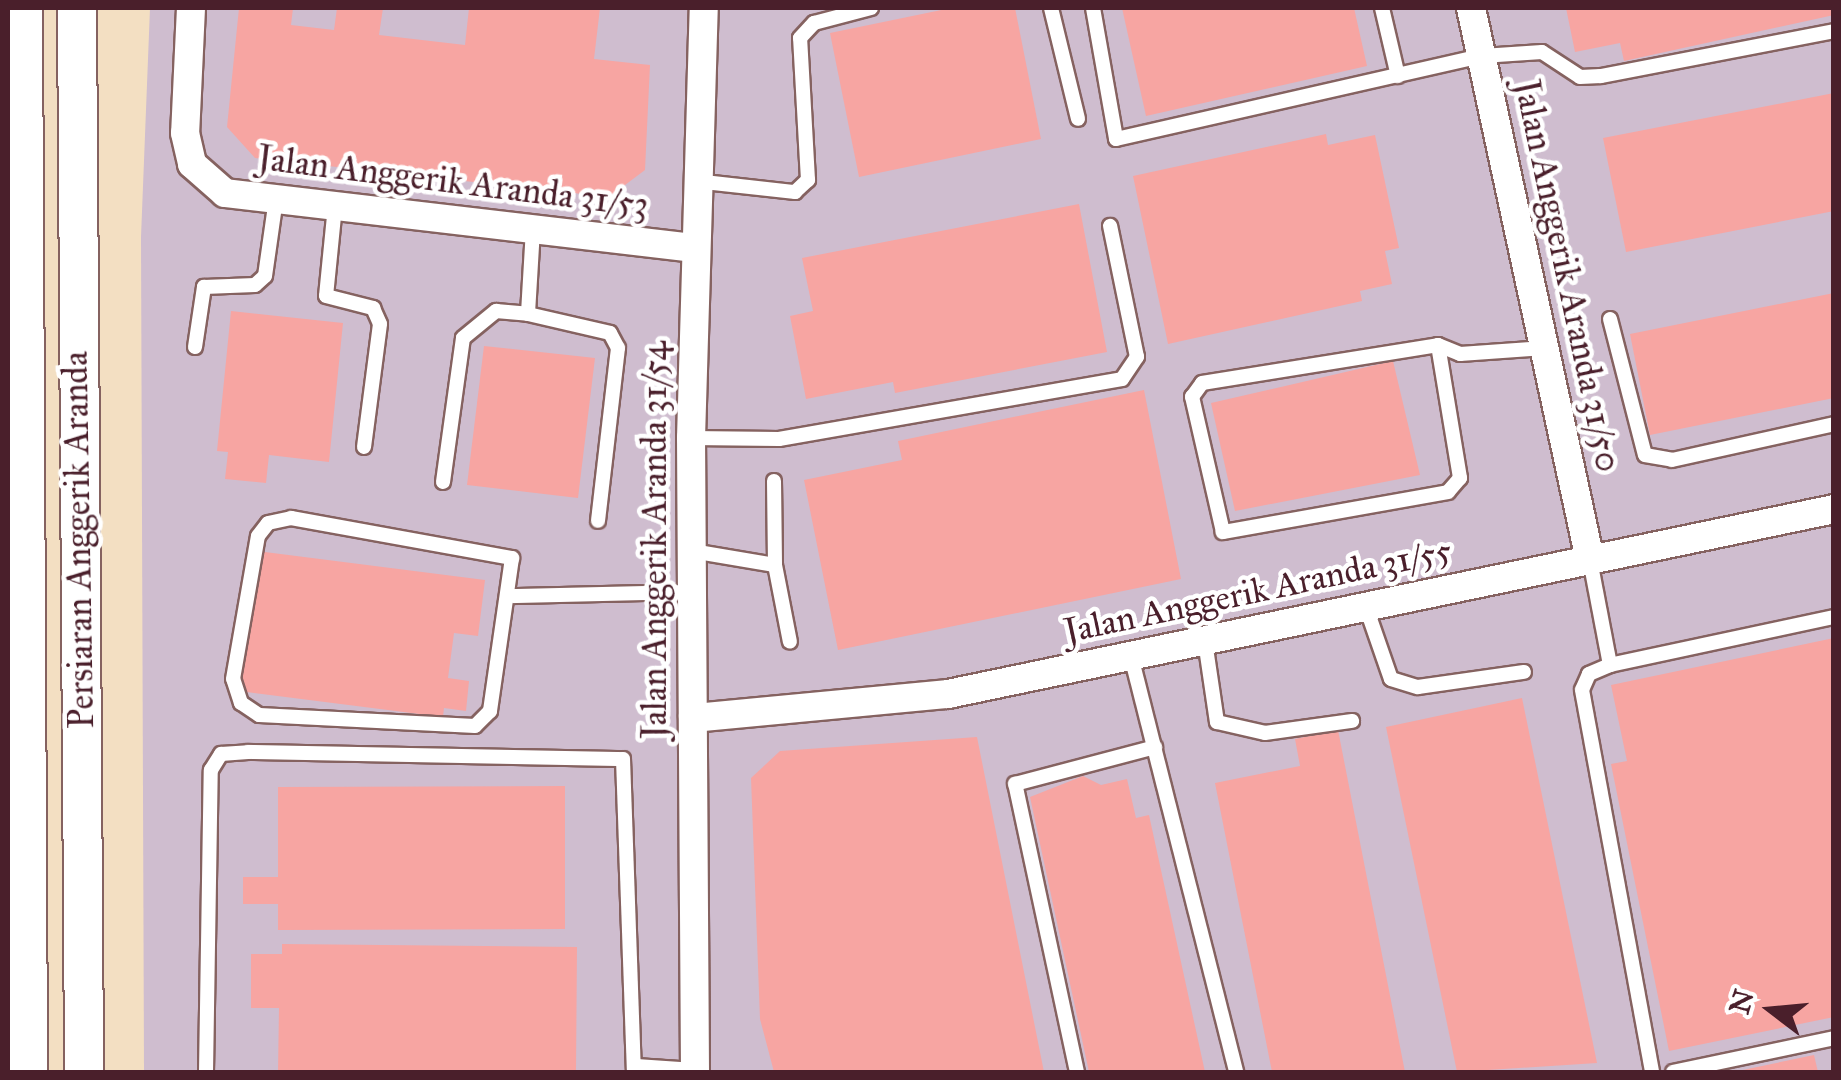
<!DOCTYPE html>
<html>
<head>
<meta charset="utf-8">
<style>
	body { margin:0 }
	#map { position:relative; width:1841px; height:1080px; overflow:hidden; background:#f3dfc2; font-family:"IM FELL Great Primer",serif }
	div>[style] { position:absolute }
	.industrial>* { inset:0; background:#cfbdcf }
	.building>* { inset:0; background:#f7a5a2 }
	.roads { filter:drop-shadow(2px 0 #856260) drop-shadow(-2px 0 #856260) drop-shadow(0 2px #856260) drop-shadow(0 -2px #856260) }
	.lane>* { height:14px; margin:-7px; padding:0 7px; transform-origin:7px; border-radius:7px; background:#fff }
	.street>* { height:28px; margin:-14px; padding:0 14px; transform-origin:14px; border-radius:14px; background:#fff }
	.secondary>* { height:38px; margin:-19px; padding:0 19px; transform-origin:19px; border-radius:19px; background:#fff }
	span { translate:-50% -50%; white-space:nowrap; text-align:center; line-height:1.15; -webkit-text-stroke:9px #fff; paint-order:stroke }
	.street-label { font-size:35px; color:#4a1f2b }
	.frame { position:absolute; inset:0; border:10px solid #4a1f2b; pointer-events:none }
	.north { position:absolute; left:1721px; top:960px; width:100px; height:100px; -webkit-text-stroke:8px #fff; paint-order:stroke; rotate:286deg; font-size:28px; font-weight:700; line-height:40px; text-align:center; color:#4a1f2b }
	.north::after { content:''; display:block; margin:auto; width:35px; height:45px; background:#4a1f2b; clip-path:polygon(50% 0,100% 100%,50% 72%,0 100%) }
</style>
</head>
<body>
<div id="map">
	<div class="industrial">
		<div style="clip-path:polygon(150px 8px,1833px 8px,1833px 1072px,144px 1072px,141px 237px)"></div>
	</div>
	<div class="building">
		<div style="clip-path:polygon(239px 8px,293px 8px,291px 25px,334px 30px,337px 8px,383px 8px,379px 35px,465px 45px,469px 8px,600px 8px,594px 59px,650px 65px,645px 170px,609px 197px,255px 158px,227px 127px)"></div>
		<div style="clip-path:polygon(951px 8px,1015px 8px,1041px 139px,859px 177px,830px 33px)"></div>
		<div style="clip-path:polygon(1122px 8px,1354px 8px,1367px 66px,1146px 116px)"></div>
		<div style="clip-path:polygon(1566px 8px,1834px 8px,1834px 15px,1624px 61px,1620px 43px,1575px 52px)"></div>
		<div style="clip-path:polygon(1834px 93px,1834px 211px,1626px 252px,1603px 138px)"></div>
		<div style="clip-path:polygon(1326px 134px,1328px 145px,1375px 135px,1399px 248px,1385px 251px,1392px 284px,1360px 291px,1362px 301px,1168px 344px,1133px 176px)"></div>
		<div style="clip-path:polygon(1079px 204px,1107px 352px,895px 393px,893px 382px,806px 399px,790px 316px,813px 311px,802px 258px)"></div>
		<div style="clip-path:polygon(1834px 293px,1834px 398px,1650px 435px,1630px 334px)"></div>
		<div style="clip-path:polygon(231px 311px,343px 323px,329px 462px,269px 455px,266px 483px,225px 479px,228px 452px,217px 451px)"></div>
		<div style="clip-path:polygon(484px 346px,595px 358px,578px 498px,467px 485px)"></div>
		<div style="clip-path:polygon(1393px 361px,1420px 475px,1235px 511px,1211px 403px)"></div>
		<div style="clip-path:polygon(1144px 390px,1181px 579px,838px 650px,804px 480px,902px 460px,898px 441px)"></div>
		<div style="clip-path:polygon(257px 551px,485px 580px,478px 636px,454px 633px,448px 678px,469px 681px,466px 711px,444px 708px,443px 717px,239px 691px)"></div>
		<div style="clip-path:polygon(1834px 638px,1834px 1017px,1669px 1051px,1611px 764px,1627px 761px,1611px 685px)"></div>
		<div style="clip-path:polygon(1522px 698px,1597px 1063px,1457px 1072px,1386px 727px)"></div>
		<div style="clip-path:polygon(1338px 730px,1405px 1072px,1272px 1072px,1215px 783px,1300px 766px,1295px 739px)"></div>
		<div style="clip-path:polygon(977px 737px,1044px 1072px,774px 1072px,760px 1019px,751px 778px,780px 751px)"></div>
		<div style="clip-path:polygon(1083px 776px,1101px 785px,1127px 779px,1136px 818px,1149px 815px,1205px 1072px,1089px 1072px,1030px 797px)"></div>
		<div style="clip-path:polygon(565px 786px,565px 929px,278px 930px,278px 904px,243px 904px,243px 877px,278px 877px,278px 787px)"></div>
		<div style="clip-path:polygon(282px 944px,577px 947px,576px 1072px,278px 1072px,279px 1008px,251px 1008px,251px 954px,282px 954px)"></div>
		<div style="clip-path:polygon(1814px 1055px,1818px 1072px,1739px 1072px,1738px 1071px)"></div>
	</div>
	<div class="roads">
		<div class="lane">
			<div style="left:1051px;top:8px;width:114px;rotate:76.3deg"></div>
			<div style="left:1093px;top:8px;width:133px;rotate:80deg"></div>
			<div style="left:1116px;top:139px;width:375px;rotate:-12.8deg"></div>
			<div style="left:1482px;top:56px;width:60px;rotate:-3.8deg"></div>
			<div style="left:1542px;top:52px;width:45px;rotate:33.3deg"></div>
			<div style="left:1580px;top:77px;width:21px;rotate:-3deg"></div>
			<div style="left:1601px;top:76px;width:237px;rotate:-10.9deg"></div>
			<div style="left:1382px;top:8px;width:70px;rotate:76.8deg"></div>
			<div style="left:695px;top:181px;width:101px;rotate:6.3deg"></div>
			<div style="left:795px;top:192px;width:18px;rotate:-43deg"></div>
			<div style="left:808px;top:180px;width:142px;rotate:-93.2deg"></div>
			<div style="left:800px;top:38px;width:21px;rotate:-47deg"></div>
			<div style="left:814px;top:23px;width:59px;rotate:-14.7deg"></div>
			<div style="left:335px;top:206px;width:90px;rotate:95.7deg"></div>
			<div style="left:326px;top:296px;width:49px;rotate:14.3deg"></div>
			<div style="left:373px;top:308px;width:17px;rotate:66deg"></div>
			<div style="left:380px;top:324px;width:124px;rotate:97.4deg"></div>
			<div style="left:533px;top:229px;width:85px;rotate:93.4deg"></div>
			<div style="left:528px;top:314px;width:84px;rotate:13deg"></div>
			<div style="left:610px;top:333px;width:17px;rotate:62deg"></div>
			<div style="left:618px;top:348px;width:174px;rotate:96.6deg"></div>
			<div style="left:1610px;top:319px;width:140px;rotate:75.6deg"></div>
			<div style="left:1645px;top:455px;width:27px;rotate:10deg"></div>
			<div style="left:1672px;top:460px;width:166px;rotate:-12.5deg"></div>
			<div style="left:1438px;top:345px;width:135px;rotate:80.6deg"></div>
			<div style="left:1460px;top:478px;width:18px;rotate:131deg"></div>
			<div style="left:1448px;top:492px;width:229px;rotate:169.9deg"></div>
			<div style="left:1223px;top:532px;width:139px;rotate:-102.9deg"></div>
			<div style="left:1192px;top:397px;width:17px;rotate:-54deg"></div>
			<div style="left:1202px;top:383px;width:239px;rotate:-9.1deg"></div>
			<div style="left:1438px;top:345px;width:24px;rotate:22deg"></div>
			<div style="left:1460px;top:354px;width:85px;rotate:-4deg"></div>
			<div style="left:195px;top:347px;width:61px;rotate:-81.5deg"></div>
			<div style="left:204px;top:287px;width:51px;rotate:-2.2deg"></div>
			<div style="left:255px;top:285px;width:13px;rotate:-42deg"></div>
			<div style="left:265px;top:276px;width:78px;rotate:-81.9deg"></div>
			<div style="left:691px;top:438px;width:88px;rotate:0.7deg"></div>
			<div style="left:779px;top:439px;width:348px;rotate:-9.9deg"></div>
			<div style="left:1122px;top:379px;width:27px;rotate:-56deg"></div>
			<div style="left:1137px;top:357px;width:134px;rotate:-101.6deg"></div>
			<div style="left:774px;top:481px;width:84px;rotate:89.3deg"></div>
			<div style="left:443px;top:482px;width:145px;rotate:-82.1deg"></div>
			<div style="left:463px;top:338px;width:43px;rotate:-39.3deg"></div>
			<div style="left:496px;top:311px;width:32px;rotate:5deg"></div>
			<div style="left:291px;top:518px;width:225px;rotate:10.3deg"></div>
			<div style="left:512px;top:558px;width:155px;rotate:98.2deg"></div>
			<div style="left:490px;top:711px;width:21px;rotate:135deg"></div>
			<div style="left:475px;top:726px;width:216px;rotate:-177.1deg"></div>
			<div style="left:259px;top:715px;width:22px;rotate:-146deg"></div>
			<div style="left:241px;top:703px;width:25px;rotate:-108deg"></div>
			<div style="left:233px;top:679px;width:145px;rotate:-80.1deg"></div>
			<div style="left:258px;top:536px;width:16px;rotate:-52deg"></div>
			<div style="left:268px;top:523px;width:24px;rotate:-12deg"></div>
			<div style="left:692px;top:551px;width:84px;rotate:9.6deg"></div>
			<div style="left:775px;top:565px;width:78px;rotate:79deg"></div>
			<div style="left:1590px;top:560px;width:107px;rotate:79.2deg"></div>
			<div style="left:1610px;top:665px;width:229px;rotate:-12.1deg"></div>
			<div style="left:513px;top:596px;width:179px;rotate:-1.3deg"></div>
			<div style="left:1366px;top:607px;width:76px;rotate:70.9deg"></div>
			<div style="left:1391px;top:679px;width:28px;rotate:17deg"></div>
			<div style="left:1418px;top:687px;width:107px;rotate:-8.1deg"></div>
			<div style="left:1205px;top:641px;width:82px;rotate:81.6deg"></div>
			<div style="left:1217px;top:722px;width:49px;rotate:12.9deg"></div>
			<div style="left:1265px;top:733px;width:88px;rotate:-7.9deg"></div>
			<div style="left:1131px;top:656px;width:429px;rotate:75.8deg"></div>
			<div style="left:1610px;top:665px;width:23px;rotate:157deg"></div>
			<div style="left:1589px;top:674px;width:17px;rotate:114deg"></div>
			<div style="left:1582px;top:690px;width:388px;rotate:79.6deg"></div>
			<div style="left:636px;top:1066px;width:59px;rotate:3.9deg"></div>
			<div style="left:206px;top:1072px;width:302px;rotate:-89.1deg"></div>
			<div style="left:211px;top:770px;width:19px;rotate:-58deg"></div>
			<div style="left:221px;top:754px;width:27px;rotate:-4deg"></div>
			<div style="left:248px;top:752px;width:375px;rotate:1.1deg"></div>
			<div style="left:623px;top:759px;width:313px;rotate:88deg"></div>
			<div style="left:1077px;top:1072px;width:295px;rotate:-102.1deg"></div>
			<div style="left:1015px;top:784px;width:145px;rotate:-14.8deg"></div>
			<div style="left:1673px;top:1072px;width:165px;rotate:-11.9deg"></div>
		</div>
		<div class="street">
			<div style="left:191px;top:8px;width:125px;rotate:92.7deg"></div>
			<div style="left:185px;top:133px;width:32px;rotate:77deg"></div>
			<div style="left:192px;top:164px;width:44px;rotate:41.3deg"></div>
			<div style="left:225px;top:193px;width:472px;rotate:6.7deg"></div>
			<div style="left:1471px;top:8px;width:565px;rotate:77.83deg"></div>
			<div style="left:693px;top:718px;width:256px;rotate:-5.4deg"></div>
			<div style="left:948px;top:694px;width:905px;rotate:-11.79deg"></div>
			<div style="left:695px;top:1072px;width:634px;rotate:-90.36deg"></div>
			<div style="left:691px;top:438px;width:430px;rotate:-88.3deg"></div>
		</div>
		<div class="secondary">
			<div style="left:23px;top:8px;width:1064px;rotate:89.73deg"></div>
			<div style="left:77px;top:8px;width:1064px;rotate:89.62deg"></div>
		</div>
	</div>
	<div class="street-label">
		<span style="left:453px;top:182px;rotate:7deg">Jalan Anggerik Aranda 31/53</span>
		<span style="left:1567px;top:276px;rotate:78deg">Jalan Anggerik Aranda 31/50</span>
		<span style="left:79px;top:540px;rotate:-91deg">Persiaran Anggerik Aranda</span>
		<span style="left:655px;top:540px;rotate:-90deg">Jalan Anggerik Aranda 31/54</span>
		<span style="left:1258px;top:591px;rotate:-12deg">Jalan Anggerik Aranda 31/55</span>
	</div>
	<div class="frame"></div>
	<div class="north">N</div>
</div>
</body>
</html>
